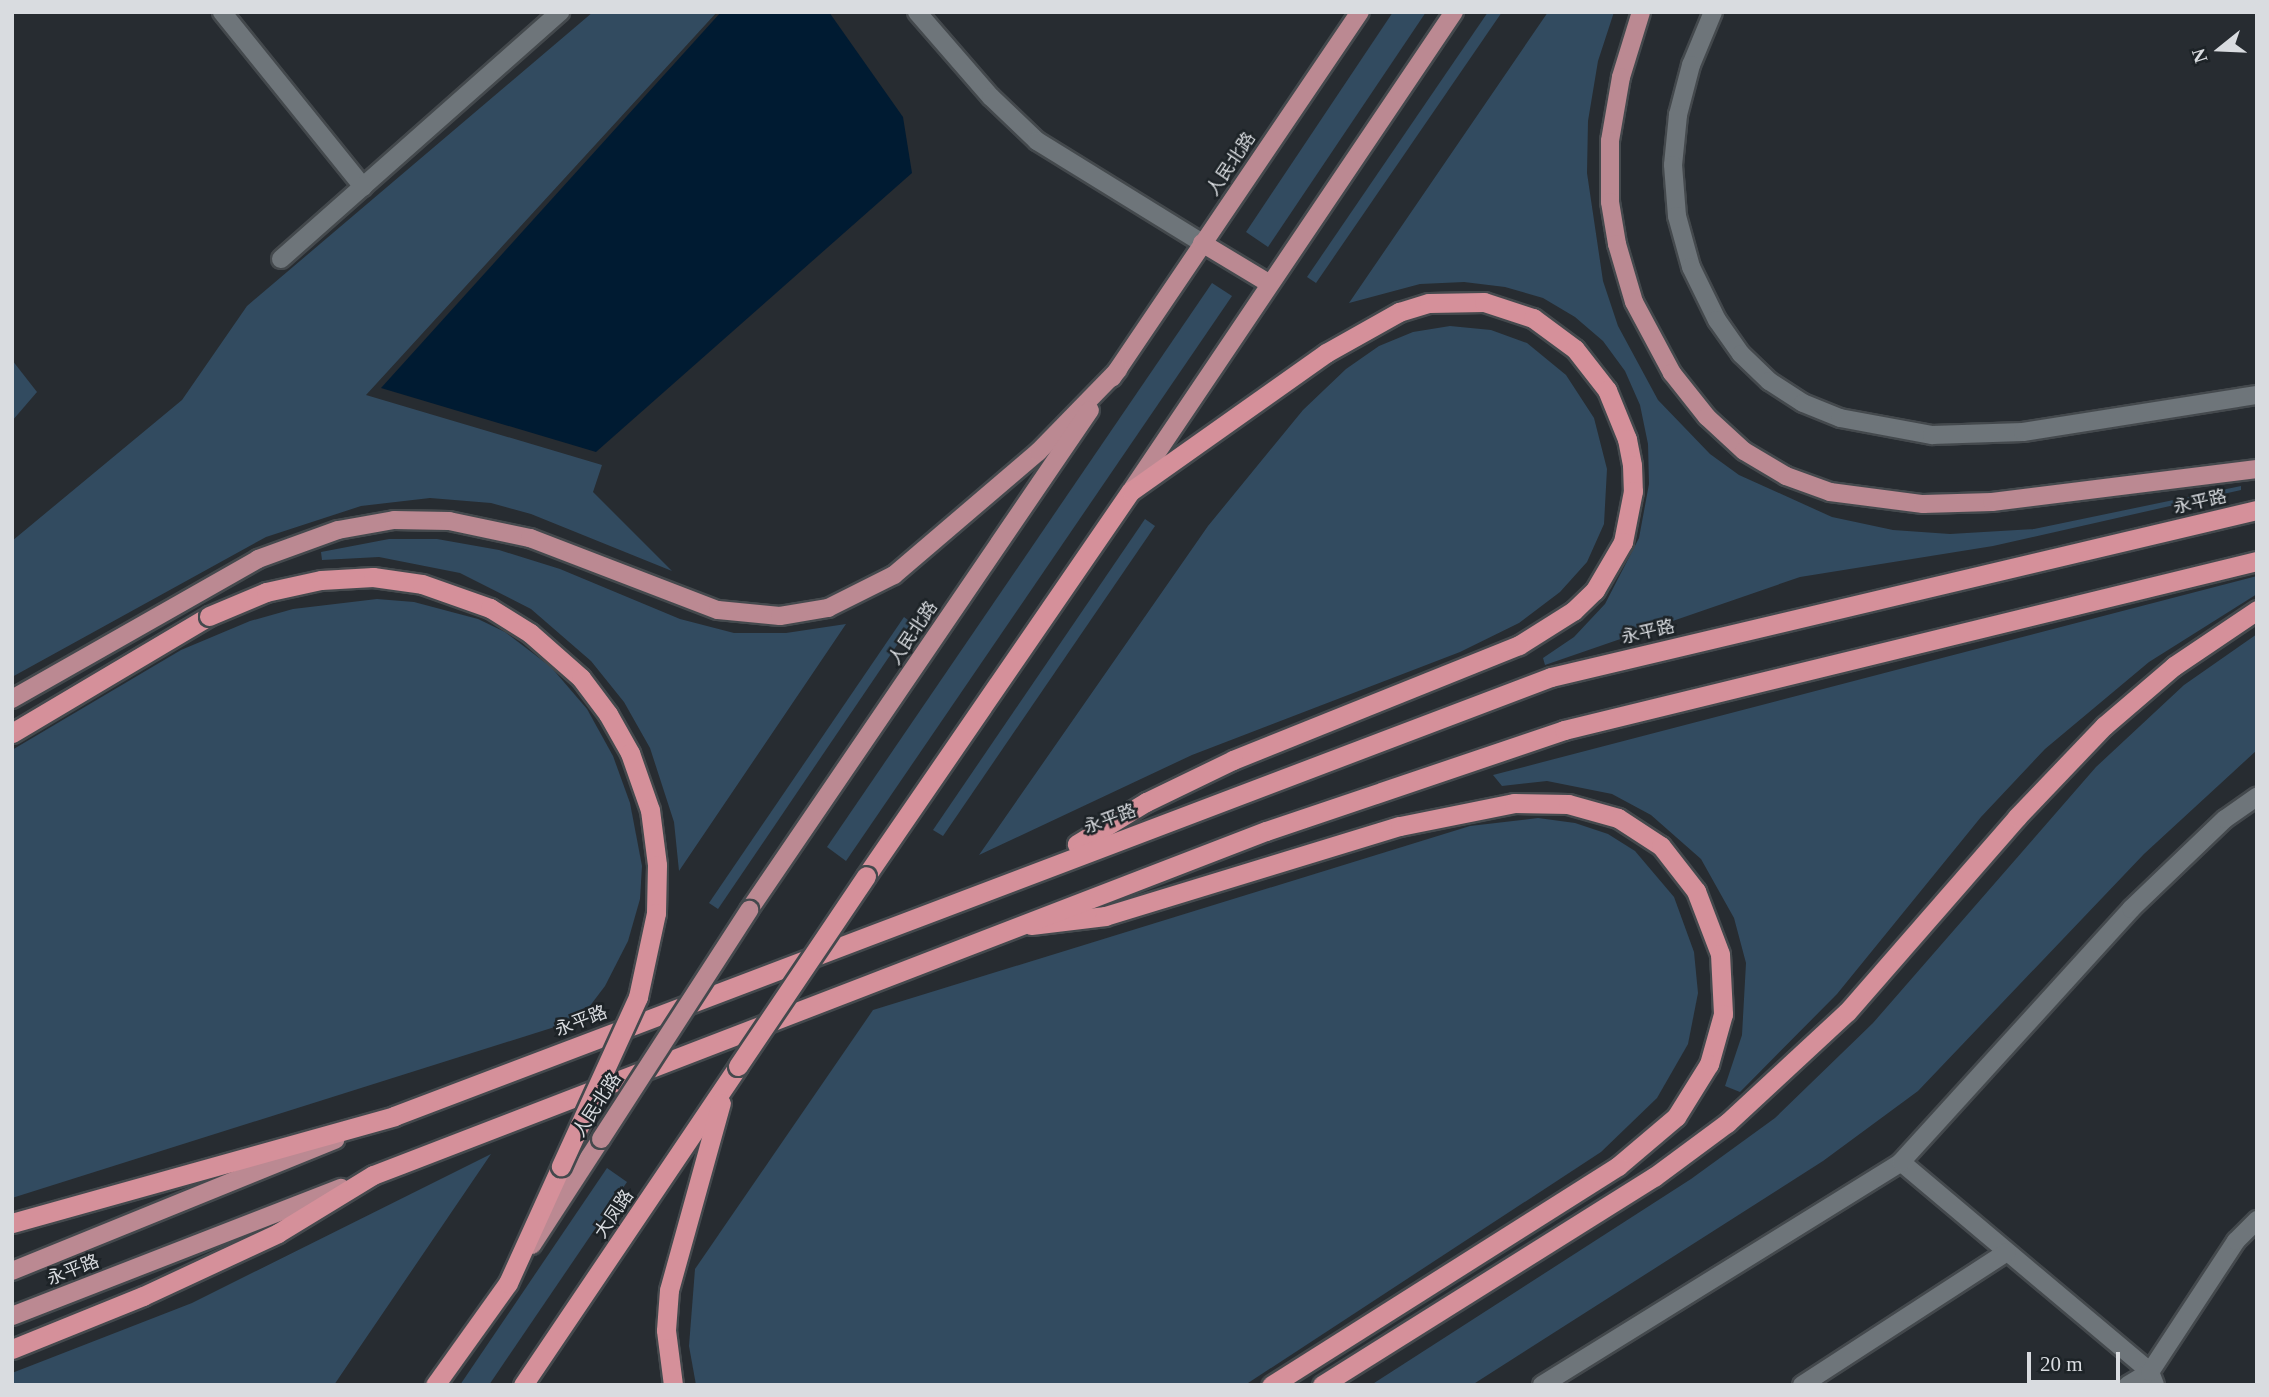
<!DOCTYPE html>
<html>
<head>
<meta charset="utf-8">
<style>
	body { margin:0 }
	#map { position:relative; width:2269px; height:1397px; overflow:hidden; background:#272c31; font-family:"Times New Roman","Noto Sans SC",serif }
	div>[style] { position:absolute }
	.green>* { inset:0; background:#324b60 }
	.water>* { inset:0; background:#001b32 }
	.roads { filter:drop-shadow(2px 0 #44494d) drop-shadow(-2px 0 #44494d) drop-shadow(0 2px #44494d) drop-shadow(0 -2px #44494d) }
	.minor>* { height:18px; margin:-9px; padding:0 9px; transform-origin:9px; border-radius:9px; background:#6e757a }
	.tertiary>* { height:18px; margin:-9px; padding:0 9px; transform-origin:9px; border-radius:9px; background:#6e757a }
	.primary>* { height:18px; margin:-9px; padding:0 9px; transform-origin:9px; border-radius:9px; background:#bb8992 }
	.trunk>* { height:19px; margin:-9.5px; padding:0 9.5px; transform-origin:9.5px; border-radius:9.5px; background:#d5909a }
	.bridges { filter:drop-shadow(2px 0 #44494d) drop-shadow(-2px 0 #44494d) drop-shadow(0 2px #44494d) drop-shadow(0 -2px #44494d) }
	.primary-bridge>* { height:18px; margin:-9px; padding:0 9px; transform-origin:9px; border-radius:9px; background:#bb8992 }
	.trunk-bridge>* { height:19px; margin:-9.5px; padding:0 9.5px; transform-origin:9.5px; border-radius:9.5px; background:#d5909a }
	span { translate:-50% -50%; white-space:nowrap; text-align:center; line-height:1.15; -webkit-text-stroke:5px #1d2327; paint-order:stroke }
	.street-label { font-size:18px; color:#d9dce0 }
	.frame { position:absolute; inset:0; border:14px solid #d9dce0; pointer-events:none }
	.north { position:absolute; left:2185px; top:14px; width:70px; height:70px; -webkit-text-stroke:5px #1d2327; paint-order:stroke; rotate:252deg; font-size:19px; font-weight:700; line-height:28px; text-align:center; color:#d9dce0 }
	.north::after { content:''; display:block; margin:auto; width:24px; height:32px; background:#d9dce0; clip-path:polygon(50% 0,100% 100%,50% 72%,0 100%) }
	.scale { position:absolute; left:2027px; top:1352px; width:93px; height:32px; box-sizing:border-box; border:4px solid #d9dce0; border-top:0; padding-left:9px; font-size:21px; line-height:24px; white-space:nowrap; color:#d9dce0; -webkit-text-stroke:5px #1d2327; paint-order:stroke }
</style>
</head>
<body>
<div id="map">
	<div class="green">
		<div style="clip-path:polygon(593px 12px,717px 12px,366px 395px,602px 465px,593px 492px,672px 571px,531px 514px,491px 503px,430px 498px,361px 506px,266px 537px,12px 677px,12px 541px,182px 400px,247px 306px)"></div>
		<div style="clip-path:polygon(1393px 12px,1426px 12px,1268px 247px,1246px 232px)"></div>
		<div style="clip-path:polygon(1488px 12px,1502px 12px,1316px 283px,1307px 277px)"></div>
		<div style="clip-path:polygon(1548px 12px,1614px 12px,1598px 61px,1588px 121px,1587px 173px,1603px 281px,1618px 326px,1658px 400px,1710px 454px,1739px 475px,1832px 517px,1893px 530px,1950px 534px,2034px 529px,2241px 486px,2241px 490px,1993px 546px,1800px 577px,1545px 665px,1543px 658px,1574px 637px,1605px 604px,1639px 538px,1649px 484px,1648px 444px,1640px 405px,1625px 371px,1603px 341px,1575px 317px,1543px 298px,1505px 287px,1464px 282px,1420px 284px,1349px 303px)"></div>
		<div style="clip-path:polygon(1212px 283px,1232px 296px,846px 861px,827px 847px)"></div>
		<div style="clip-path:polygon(1450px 326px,1491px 330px,1527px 343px,1566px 375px,1594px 418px,1607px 469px,1604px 524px,1587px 562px,1560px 592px,1519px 623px,1460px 652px,1192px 755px,979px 855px,1208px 526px,1303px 410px,1346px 369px,1379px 346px,1413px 332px)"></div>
		<div style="clip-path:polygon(12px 360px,37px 392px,12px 421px)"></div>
		<div style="clip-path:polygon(1145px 519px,1155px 526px,943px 836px,933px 830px)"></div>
		<div style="clip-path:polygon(389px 539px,437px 539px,499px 550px,560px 569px,680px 619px,734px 633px,786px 633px,846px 624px,679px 871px,674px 822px,650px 748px,624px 702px,591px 661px,531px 609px,460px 573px,379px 557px,322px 560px,321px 552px)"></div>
		<div style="clip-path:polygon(2257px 576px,2257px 594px,2149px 662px,2045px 749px,1981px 817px,1837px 994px,1740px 1092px,1725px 1086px,1742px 1035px,1746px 963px,1734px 918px,1701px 859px,1651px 815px,1612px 794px,1547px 781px,1502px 786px,1493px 775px)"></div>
		<div style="clip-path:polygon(377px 599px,414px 602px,478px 619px,505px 632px,551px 667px,587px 709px,613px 756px,630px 803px,642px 866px,640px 899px,628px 941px,605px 986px,580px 1019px,12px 1198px,12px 750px,181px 650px,250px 621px,293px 609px)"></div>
		<div style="clip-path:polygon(904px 617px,912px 623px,718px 909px,709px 903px)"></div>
		<div style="clip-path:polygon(2257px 634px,2257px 750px,2144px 854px,1918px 1091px,1823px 1161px,1472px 1385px,1371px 1385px,1691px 1179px,1775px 1118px,1873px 1023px,2096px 767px,2184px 685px)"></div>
		<div style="clip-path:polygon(1538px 818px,1575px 823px,1608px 834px,1635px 851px,1674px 897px,1694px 952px,1698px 993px,1688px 1044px,1657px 1098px,1601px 1152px,1245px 1385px,696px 1385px,689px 1346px,695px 1269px,873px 1010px,1470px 826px)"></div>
		<div style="clip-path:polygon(491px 1154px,334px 1385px,12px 1385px,12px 1373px,192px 1303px)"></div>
		<div style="clip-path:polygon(607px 1168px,627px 1182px,489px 1385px,460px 1385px)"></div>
	</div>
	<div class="water">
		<div style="clip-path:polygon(721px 12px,829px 12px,903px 117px,912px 173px,596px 452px,381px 388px)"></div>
	</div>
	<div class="roads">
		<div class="minor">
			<div style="left:222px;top:12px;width:225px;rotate:51.1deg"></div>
			<div style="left:917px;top:12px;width:113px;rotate:49deg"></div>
			<div style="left:991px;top:97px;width:64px;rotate:43.7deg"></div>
			<div style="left:1037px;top:141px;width:194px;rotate:31.7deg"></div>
			<div style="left:281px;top:259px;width:373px;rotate:-41.5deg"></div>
			<div style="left:1901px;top:1162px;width:326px;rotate:40.1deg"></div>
			<div style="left:2150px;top:1372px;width:14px;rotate:69deg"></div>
			<div style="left:1542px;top:1385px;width:423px;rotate:-31.8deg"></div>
			<div style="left:1901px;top:1162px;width:342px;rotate:-47.7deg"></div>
			<div style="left:2131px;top:909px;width:130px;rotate:-43.8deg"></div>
			<div style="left:2225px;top:819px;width:39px;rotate:-35deg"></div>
			<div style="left:1802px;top:1385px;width:244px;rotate:-33deg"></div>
			<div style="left:2128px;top:1385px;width:26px;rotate:-31deg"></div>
			<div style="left:2150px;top:1372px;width:157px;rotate:-56.7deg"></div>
			<div style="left:2236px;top:1241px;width:30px;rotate:-45deg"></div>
		</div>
		<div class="tertiary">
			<div style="left:1713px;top:12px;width:57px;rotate:112.5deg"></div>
			<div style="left:1691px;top:65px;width:52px;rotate:104.6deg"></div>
			<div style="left:1678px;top:115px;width:50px;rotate:95.7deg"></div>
			<div style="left:1673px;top:165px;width:51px;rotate:85.5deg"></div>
			<div style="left:1677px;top:216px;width:53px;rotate:74.6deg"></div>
			<div style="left:1691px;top:267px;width:59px;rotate:63.9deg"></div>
			<div style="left:1717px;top:320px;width:42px;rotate:54.8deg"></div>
			<div style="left:1741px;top:354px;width:39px;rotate:44deg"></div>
			<div style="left:1769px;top:381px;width:40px;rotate:32.9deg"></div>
			<div style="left:1803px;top:403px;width:40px;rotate:22deg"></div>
			<div style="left:1840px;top:418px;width:94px;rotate:10.5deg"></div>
			<div style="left:1932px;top:435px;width:91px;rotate:-1.9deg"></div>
			<div style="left:2023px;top:432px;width:237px;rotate:-9deg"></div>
		</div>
		<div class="primary">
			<div style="left:1641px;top:12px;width:68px;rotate:107.1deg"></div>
			<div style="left:1621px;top:77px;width:65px;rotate:99.8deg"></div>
			<div style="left:1610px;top:141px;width:61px;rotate:90deg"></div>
			<div style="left:1610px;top:202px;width:43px;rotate:80.5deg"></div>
			<div style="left:1617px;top:244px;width:60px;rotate:73.7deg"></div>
			<div style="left:1634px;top:302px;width:81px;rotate:61.8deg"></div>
			<div style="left:1672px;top:373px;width:56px;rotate:51.5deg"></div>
			<div style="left:1707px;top:417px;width:50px;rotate:42.6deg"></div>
			<div style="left:1744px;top:451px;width:49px;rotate:30.8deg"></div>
			<div style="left:1786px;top:476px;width:47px;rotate:20deg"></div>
			<div style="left:1830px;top:492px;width:94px;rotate:7.4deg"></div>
			<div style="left:1923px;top:504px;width:69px;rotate:-1.7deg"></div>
			<div style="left:1992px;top:502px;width:267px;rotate:-7.1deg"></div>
			<div style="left:1202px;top:243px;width:79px;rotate:31.1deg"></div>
			<div style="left:1112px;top:378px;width:442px;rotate:-55.9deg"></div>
			<div style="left:1133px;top:488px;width:574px;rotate:-56.01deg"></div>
			<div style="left:12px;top:699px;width:283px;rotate:-29.6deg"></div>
			<div style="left:258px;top:559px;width:85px;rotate:-19.9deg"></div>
			<div style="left:338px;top:530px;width:57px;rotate:-10.1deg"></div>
			<div style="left:394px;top:520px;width:55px;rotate:1deg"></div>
			<div style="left:449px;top:521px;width:83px;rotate:11.9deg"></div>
			<div style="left:530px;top:538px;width:201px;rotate:21deg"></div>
			<div style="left:718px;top:610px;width:62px;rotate:5.5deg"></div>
			<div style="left:780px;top:616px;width:49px;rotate:-9.5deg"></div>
			<div style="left:828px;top:608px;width:74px;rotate:-26.6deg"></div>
			<div style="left:894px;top:575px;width:189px;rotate:-40.5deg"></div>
			<div style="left:1038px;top:452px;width:115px;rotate:-45.7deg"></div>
			<div style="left:749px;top:910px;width:605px;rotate:-55.71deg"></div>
			<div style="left:532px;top:1245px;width:126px;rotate:-56.9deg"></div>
			<div style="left:12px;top:1271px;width:349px;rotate:-22.1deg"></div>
			<div style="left:12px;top:1316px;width:353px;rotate:-21.3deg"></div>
		</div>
		<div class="trunk">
			<div style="left:12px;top:733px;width:229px;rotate:-30.7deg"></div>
			<div style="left:866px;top:876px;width:467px;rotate:-55.5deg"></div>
			<div style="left:1131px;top:491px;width:239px;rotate:-35.3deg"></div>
			<div style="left:1326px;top:353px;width:84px;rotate:-29.3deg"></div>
			<div style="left:1399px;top:312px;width:31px;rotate:-17deg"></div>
			<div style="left:1429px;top:303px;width:55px;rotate:-1deg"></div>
			<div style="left:1484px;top:302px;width:52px;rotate:18.1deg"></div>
			<div style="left:1533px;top:318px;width:52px;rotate:36.4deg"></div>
			<div style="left:1575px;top:349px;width:52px;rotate:52deg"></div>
			<div style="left:1607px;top:390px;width:53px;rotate:67.8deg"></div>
			<div style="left:1627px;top:439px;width:26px;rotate:79deg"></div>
			<div style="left:1632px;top:465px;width:26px;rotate:88deg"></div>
			<div style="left:1633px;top:491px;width:52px;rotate:101.1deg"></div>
			<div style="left:1623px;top:542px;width:56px;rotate:120.3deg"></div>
			<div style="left:1595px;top:590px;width:30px;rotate:136deg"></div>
			<div style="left:1573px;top:611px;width:64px;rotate:147.8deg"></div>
			<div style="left:1519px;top:645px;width:308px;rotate:158.1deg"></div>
			<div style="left:1233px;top:760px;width:97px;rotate:154.2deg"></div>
			<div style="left:1146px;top:802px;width:81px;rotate:148.7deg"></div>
			<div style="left:1031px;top:925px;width:75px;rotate:-6.9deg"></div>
			<div style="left:1105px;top:916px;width:308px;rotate:-17deg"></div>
			<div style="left:1400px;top:826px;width:116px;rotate:-11.4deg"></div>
			<div style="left:1514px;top:803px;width:54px;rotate:1.1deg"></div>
			<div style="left:1568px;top:804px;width:52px;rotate:15.6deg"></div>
			<div style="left:1618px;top:818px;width:51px;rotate:33.1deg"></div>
			<div style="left:1661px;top:846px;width:57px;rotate:52.1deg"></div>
			<div style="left:1696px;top:891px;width:67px;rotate:69.1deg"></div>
			<div style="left:1720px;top:954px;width:60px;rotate:87.1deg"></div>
			<div style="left:1723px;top:1014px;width:52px;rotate:105.6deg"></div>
			<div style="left:1709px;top:1064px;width:62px;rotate:121.9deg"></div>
			<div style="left:1676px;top:1117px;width:76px;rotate:139.8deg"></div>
			<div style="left:1618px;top:1166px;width:410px;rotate:147.7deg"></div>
			<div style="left:12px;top:1223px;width:397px;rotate:-15.6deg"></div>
			<div style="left:394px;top:1116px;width:1237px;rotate:-20.78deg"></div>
			<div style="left:1551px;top:677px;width:725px;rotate:-13.31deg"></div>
			<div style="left:12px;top:1349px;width:141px;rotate:-22deg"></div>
			<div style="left:143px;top:1296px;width:149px;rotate:-25deg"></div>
			<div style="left:278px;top:1233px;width:111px;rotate:-31.4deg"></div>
			<div style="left:373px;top:1175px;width:957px;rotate:-21.07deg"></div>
			<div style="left:1266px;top:831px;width:315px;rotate:-18.7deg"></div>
			<div style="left:1564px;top:730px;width:713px;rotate:-13.71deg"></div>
			<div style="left:435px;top:1385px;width:125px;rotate:-54.4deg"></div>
			<div style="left:508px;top:1283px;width:128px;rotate:-65.6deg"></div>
			<div style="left:523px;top:1385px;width:385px;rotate:-56deg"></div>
			<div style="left:673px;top:1385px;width:55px;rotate:-97.3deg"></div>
			<div style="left:666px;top:1330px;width:40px;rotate:-85.7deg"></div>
			<div style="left:669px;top:1290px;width:194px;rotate:-74.5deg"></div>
			<div style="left:1322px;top:1385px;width:392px;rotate:-32.1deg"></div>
			<div style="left:1654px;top:1177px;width:91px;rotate:-36.5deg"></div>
			<div style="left:1727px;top:1123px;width:163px;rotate:-42.8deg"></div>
			<div style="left:1847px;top:1012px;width:259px;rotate:-48.9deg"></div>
			<div style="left:2017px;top:817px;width:126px;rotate:-46.3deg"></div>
			<div style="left:2104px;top:726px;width:92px;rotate:-40.6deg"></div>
			<div style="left:2174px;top:666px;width:100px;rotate:-34deg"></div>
		</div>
	</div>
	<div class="bridges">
		<div class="primary-bridge">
			<div style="left:601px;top:1139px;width:273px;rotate:-57.1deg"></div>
		</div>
		<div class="trunk-bridge">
			<div style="left:209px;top:616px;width:62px;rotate:-22.8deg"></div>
			<div style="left:266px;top:592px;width:56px;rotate:-12.3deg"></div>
			<div style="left:321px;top:580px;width:52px;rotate:-3.3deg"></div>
			<div style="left:373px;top:577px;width:49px;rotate:8.1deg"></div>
			<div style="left:422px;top:584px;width:72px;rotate:19.4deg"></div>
			<div style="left:490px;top:608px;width:47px;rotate:32deg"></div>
			<div style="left:530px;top:633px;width:68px;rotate:41.4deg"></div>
			<div style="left:581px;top:678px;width:45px;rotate:53.1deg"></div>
			<div style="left:608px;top:714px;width:45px;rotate:60.6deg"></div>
			<div style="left:630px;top:753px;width:60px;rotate:70.7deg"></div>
			<div style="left:650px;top:810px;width:55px;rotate:82.7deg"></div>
			<div style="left:657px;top:865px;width:48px;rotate:91.2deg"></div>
			<div style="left:656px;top:913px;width:86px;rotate:102.1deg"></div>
			<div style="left:638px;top:997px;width:186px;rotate:114.5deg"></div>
			<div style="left:738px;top:1066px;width:229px;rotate:-56deg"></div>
		</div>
	</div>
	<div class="street-label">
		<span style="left:1231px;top:164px;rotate:-56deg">人民北路</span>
		<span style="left:2200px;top:502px;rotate:-13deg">永平路</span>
		<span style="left:1648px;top:632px;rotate:-13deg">永平路</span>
		<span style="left:913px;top:633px;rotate:-56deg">人民北路</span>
		<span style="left:1110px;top:819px;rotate:-20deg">永平路</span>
		<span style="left:581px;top:1021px;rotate:-21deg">永平路</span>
		<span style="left:597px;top:1105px;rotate:-57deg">人民北路</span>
		<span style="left:614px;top:1214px;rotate:-56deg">大凤路</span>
		<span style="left:73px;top:1270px;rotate:-21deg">永平路</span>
	</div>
	<div class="frame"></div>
	<div class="north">N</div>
	<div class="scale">20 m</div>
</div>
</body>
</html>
